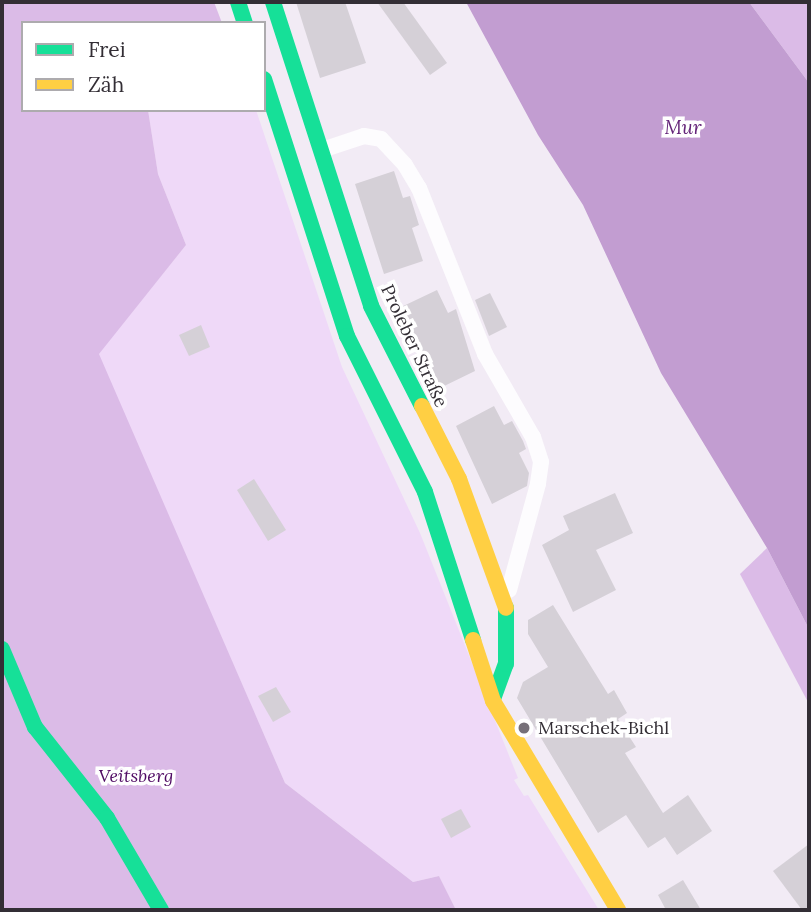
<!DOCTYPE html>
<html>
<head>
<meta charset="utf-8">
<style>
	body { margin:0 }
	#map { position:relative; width:811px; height:912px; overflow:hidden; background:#f2ebf5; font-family:Lora,serif }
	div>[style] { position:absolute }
	.green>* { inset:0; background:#efd9f8 }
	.forest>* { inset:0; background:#dbbbe7 }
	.water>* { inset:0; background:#c29dd1 }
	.building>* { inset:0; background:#d5d0d7 }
	.lane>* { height:16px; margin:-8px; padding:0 8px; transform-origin:8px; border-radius:8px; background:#fdfcfe }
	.fast>* { height:16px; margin:-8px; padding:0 8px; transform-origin:8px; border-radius:8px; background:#16e098 }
	.slow>* { height:16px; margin:-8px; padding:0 8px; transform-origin:8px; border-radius:8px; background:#ffcf43 }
	.dots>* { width:19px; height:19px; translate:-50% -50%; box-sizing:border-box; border:4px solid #fff; border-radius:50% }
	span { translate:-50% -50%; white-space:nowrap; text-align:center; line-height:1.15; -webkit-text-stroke:7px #fff; paint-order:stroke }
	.street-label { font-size:18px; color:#332e35 }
	.poi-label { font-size:18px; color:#332e35 }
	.left { translate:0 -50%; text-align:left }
	.park-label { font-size:18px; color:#4f0a63; font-style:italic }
	.water-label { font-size:19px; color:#642479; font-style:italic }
	.frame { position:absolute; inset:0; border:4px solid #332e35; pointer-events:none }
	.legend { position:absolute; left:21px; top:21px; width:245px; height:91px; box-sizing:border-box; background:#fff; border:2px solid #adabae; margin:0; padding:9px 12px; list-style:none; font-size:21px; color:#332e35 }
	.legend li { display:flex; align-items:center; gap:14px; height:35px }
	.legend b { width:35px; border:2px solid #adabae }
</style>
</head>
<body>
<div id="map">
	<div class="green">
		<div style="clip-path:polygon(148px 110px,256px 110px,342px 367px,420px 533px,518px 778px,514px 780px,524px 796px,528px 795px,599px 910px,456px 910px,439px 876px,413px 882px,285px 783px,98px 354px,186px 245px,158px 174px)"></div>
	</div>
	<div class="forest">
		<div style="clip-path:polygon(2px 2px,214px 2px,222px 23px,23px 23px,23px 110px,148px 110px,158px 174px,186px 245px,99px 354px,285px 783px,413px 882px,439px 876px,456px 910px,2px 910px)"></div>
		<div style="clip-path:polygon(749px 2px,809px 2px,809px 83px)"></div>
		<div style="clip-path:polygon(767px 548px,809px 629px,809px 704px,740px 574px)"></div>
	</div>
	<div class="water">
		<div style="clip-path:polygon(466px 2px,749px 2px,809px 83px,809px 629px,767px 548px,661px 373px,583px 205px,538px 135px)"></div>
	</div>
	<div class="building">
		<div style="clip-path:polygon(296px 2px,345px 2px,366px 63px,320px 78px)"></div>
		<div style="clip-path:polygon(377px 2px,403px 2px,447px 63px,430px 75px)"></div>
		<div style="clip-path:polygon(394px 171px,403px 198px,410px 196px,419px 225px,412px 228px,423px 261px,384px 274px,355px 184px)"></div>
		<div style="clip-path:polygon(437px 290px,448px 313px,456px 309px,475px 371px,438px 389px,397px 309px)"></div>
		<div style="clip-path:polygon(490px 293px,507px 327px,489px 336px,475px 300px)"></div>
		<div style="clip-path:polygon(201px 325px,210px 347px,189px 356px,179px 335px)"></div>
		<div style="clip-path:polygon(494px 406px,504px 425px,512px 421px,523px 441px,526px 449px,519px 453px,529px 473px,527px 486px,492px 504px,456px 426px)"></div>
		<div style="clip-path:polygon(254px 479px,286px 530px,268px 541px,237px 490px)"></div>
		<div style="clip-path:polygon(615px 493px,633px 533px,596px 550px,616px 590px,573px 612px,542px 545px,569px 530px,563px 516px)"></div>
		<div style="clip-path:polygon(553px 605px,608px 694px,614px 690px,627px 713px,618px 719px,636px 747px,625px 753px,663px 813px,688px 795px,712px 831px,677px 855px,665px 837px,648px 848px,626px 815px,598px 833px,517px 698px,523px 682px,548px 667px,528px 634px,528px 620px)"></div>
		<div style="clip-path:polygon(276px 687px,291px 712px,273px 722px,258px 696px)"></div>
		<div style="clip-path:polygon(461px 809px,471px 827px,451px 838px,441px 819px)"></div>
		<div style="clip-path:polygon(809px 844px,809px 910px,802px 910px,773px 871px)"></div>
		<div style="clip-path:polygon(683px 880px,701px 910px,666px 910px,658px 895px)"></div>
	</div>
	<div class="lane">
		<div style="left:322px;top:150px;width:44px;rotate:-18.4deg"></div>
		<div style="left:364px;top:136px;width:17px;rotate:10deg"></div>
		<div style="left:381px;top:139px;width:35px;rotate:47deg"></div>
		<div style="left:405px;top:165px;width:27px;rotate:59deg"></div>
		<div style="left:419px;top:188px;width:179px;rotate:68.3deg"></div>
		<div style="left:485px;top:354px;width:96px;rotate:60deg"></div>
		<div style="left:533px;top:437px;width:26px;rotate:72deg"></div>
		<div style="left:541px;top:462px;width:22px;rotate:98deg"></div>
		<div style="left:538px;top:484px;width:110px;rotate:105.3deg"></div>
	</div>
	<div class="fast">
		<div style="left:238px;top:2px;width:22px;rotate:72deg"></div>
		<div style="left:273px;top:2px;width:319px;rotate:72.1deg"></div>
		<div style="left:371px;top:306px;width:112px;rotate:63deg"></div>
		<div style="left:264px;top:79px;width:270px;rotate:72.1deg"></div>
		<div style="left:347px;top:336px;width:174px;rotate:63.4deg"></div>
		<div style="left:425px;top:492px;width:156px;rotate:72deg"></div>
		<div style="left:2px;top:649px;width:85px;rotate:67.1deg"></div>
		<div style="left:35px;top:727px;width:116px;rotate:51.6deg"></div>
		<div style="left:107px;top:818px;width:107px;rotate:59.6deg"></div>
		<div style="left:493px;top:699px;width:37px;rotate:-70deg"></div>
		<div style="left:506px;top:664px;width:56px;rotate:-90deg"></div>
	</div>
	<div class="slow">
		<div style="left:422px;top:406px;width:82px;rotate:63.1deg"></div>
		<div style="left:459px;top:479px;width:137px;rotate:70deg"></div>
		<div style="left:473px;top:640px;width:64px;rotate:71.8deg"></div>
		<div style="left:493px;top:701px;width:244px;rotate:59.1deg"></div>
	</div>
	<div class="dots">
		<div style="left:524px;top:728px;background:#767078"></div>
	</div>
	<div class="street-label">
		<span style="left:414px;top:346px;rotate:65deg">Proleber Straße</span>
	</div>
	<div class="poi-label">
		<span class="left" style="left:538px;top:728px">Marschek-Bichl</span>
	</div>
	<div class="park-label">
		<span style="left:136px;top:776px">Veitsberg</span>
	</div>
	<div class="water-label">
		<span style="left:683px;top:128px">Mur</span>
	</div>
	<div class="frame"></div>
	<ul class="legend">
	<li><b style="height:9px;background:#16e098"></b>Frei</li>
	<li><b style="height:9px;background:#ffcf43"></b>Zäh</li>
	</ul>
</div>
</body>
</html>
